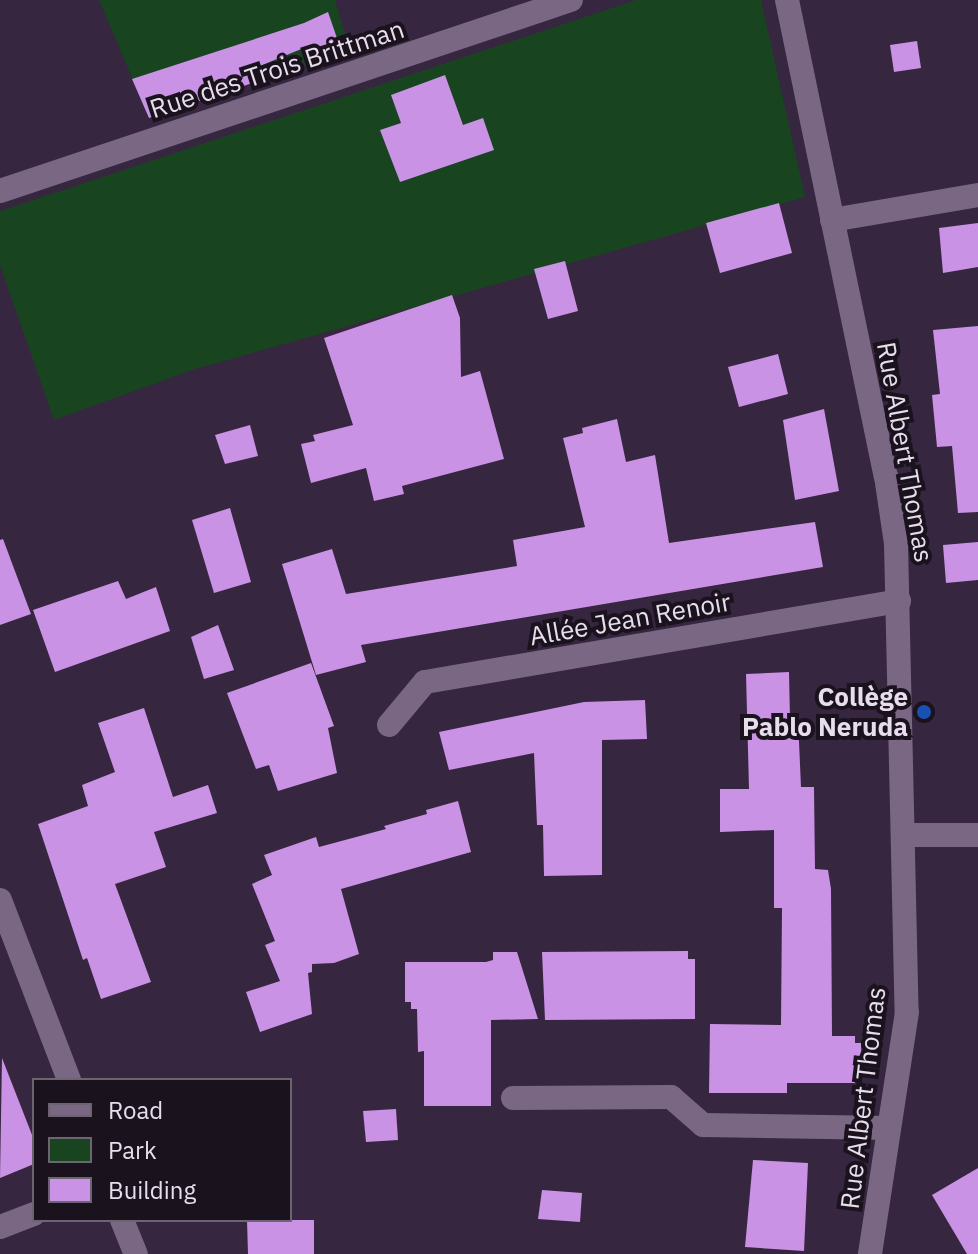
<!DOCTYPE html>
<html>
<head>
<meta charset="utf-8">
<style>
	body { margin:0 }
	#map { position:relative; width:978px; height:1254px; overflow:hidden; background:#37263f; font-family:"IBM Plex Sans",sans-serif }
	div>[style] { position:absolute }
	.green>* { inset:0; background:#184420 }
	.building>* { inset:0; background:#c992e5 }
	.minor>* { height:24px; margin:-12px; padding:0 12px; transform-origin:12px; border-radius:12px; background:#7a6784 }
	.dots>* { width:22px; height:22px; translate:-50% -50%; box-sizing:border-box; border:4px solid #1a131e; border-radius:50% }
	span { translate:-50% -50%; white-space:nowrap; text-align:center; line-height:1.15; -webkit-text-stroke:8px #1a131e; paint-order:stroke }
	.street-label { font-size:26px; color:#e7dded }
	.poi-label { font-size:26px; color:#e7dded; font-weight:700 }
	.right { translate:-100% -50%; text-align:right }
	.legend { position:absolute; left:32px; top:1078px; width:260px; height:144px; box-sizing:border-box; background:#1a131e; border:2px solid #6c6471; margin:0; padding:10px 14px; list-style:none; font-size:24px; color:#e7dded }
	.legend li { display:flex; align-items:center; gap:16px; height:40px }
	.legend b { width:40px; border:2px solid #6c6471 }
</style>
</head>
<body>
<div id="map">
	<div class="green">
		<div style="clip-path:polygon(99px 0,335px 0,350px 51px,149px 118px)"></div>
		<div style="clip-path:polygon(636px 0,761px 0,805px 197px,192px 370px,54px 420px,0 265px,0 211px)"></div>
	</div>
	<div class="building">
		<div style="clip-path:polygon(328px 12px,338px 41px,313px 50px,311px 45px,260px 66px,264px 79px,149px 118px,132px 79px,304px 23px)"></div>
		<div style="clip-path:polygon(917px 41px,921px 68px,894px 72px,890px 45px)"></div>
		<div style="clip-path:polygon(445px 75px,463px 125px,483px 118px,494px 150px,400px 182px,380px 130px,401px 123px,391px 95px)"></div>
		<div style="clip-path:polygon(779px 203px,792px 253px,720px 273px,706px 223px)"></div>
		<div style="clip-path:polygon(978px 223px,978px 267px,943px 273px,939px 228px)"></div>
		<div style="clip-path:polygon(565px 261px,578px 311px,548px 319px,534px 269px)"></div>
		<div style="clip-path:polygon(452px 295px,460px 318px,461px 377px,480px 371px,504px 459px,402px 486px,404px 494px,374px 501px,366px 468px,311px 483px,301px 444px,315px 441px,313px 435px,353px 425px,324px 338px)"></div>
		<div style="clip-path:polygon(978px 326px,978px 512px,958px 513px,952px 446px,937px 447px,932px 395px,940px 394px,933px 330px)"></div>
		<div style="clip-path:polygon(778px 354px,788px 394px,739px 407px,728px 367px)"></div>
		<div style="clip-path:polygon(824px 409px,839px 491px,795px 500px,783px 420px)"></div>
		<div style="clip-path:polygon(617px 419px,626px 462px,655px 455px,669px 543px,815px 522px,823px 567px,361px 645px,366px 662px,316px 675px,282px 564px,332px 549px,346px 594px,517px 566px,513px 540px,585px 527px,563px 438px,583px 433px,582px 428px)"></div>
		<div style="clip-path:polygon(250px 425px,258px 456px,225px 464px,215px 435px)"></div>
		<div style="clip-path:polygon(230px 508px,251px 582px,214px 593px,192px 520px)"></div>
		<div style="clip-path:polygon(3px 539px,31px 614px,0 625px,0 540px)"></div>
		<div style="clip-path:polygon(978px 542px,978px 580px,946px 583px,943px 545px)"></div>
		<div style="clip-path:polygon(118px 581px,126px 599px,156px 587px,170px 631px,55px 672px,33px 610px)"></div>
		<div style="clip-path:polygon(218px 625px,234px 670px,204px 679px,191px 637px)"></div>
		<div style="clip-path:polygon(311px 663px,334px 726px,328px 728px,337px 773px,278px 791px,269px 765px,256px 769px,227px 693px)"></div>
		<div style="clip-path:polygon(789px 672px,790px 719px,798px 719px,801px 787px,814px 787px,815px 869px,828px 870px,831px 889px,832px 1036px,855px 1036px,855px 1043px,861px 1043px,862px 1076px,855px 1076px,855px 1083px,787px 1083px,787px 1093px,709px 1093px,710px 1024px,781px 1025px,782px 908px,774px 908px,774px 830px,720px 832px,720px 789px,749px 789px,746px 674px)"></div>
		<div style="clip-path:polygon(645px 700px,647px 739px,602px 740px,602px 875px,544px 876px,543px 825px,537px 825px,534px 753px,449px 770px,439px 732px,584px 702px)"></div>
		<div style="clip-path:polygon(144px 708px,173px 797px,208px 785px,217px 813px,154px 832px,166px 867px,115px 884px,151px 982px,101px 999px,87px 958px,83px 960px,38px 824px,88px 806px,82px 785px,115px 772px,98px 723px)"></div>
		<div style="clip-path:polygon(458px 801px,471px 852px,341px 889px,359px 954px,334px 963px,312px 964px,312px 972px,308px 973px,312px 1014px,260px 1032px,246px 992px,280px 981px,265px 945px,275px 941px,252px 884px,272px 875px,264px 855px,316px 837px,319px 847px,386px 829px,384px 826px,427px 814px,426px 810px)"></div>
		<div style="clip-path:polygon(688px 951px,688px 959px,695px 959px,695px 1019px,545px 1020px,542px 952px)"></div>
		<div style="clip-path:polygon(493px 952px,517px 952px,538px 1019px,491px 1020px,491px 1106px,424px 1106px,424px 1051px,418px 1052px,417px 1009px,411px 1009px,411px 1002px,405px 1002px,405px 962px,486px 962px,493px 960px)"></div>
		<div style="clip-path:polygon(2px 1058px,34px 1140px,34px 1164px,0 1178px)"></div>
		<div style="clip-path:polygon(396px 1109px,398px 1140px,366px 1142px,363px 1111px)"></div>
		<div style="clip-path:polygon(753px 1160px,808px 1163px,804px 1251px,745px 1247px)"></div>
		<div style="clip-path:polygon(978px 1168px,978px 1254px,967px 1254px,932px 1195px)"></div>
		<div style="clip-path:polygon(542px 1190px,582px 1193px,580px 1222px,538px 1219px)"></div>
		<div style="clip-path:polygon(247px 1220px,314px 1220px,314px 1254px,248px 1254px)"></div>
	</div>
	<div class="minor">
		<div style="left:787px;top:0;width:486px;rotate:78.3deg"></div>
		<div style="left:886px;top:476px;width:69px;rotate:81.6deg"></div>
		<div style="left:896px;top:544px;width:468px;rotate:88.7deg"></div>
		<div style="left:907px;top:1012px;width:245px;rotate:98.7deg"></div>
		<div style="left:0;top:191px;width:602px;rotate:-18.5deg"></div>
		<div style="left:832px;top:220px;width:148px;rotate:-9.7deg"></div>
		<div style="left:389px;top:725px;width:56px;rotate:-50.1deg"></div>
		<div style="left:425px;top:682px;width:481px;rotate:-9.7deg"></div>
		<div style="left:905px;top:835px;width:73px"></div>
		<div style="left:0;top:900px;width:193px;rotate:69deg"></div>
		<div style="left:513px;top:1098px;width:158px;rotate:-0.4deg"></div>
		<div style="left:671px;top:1097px;width:43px;rotate:41.2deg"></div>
		<div style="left:703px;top:1125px;width:186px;rotate:0.9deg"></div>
		<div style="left:122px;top:1220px;width:37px;rotate:68deg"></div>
		<div style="left:0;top:1227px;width:36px;rotate:-21deg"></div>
	</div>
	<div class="dots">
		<div style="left:924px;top:712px;background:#1a4fb4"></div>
	</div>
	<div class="street-label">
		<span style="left:277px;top:69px;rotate:-18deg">Rue des Trois Brittman</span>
		<span style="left:905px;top:452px;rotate:80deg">Rue Albert Thomas</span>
		<span style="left:630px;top:619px;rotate:-10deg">Allée Jean Renoir</span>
		<span style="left:863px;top:1098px;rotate:-83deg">Rue Albert Thomas</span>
	</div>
	<div class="poi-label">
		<span class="right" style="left:908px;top:712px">Collège<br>Pablo Neruda</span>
	</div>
	<ul class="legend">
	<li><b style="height:10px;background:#7a6784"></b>Road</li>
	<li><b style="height:22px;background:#184420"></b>Park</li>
	<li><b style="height:22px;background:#c992e5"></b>Building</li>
	</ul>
</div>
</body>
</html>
